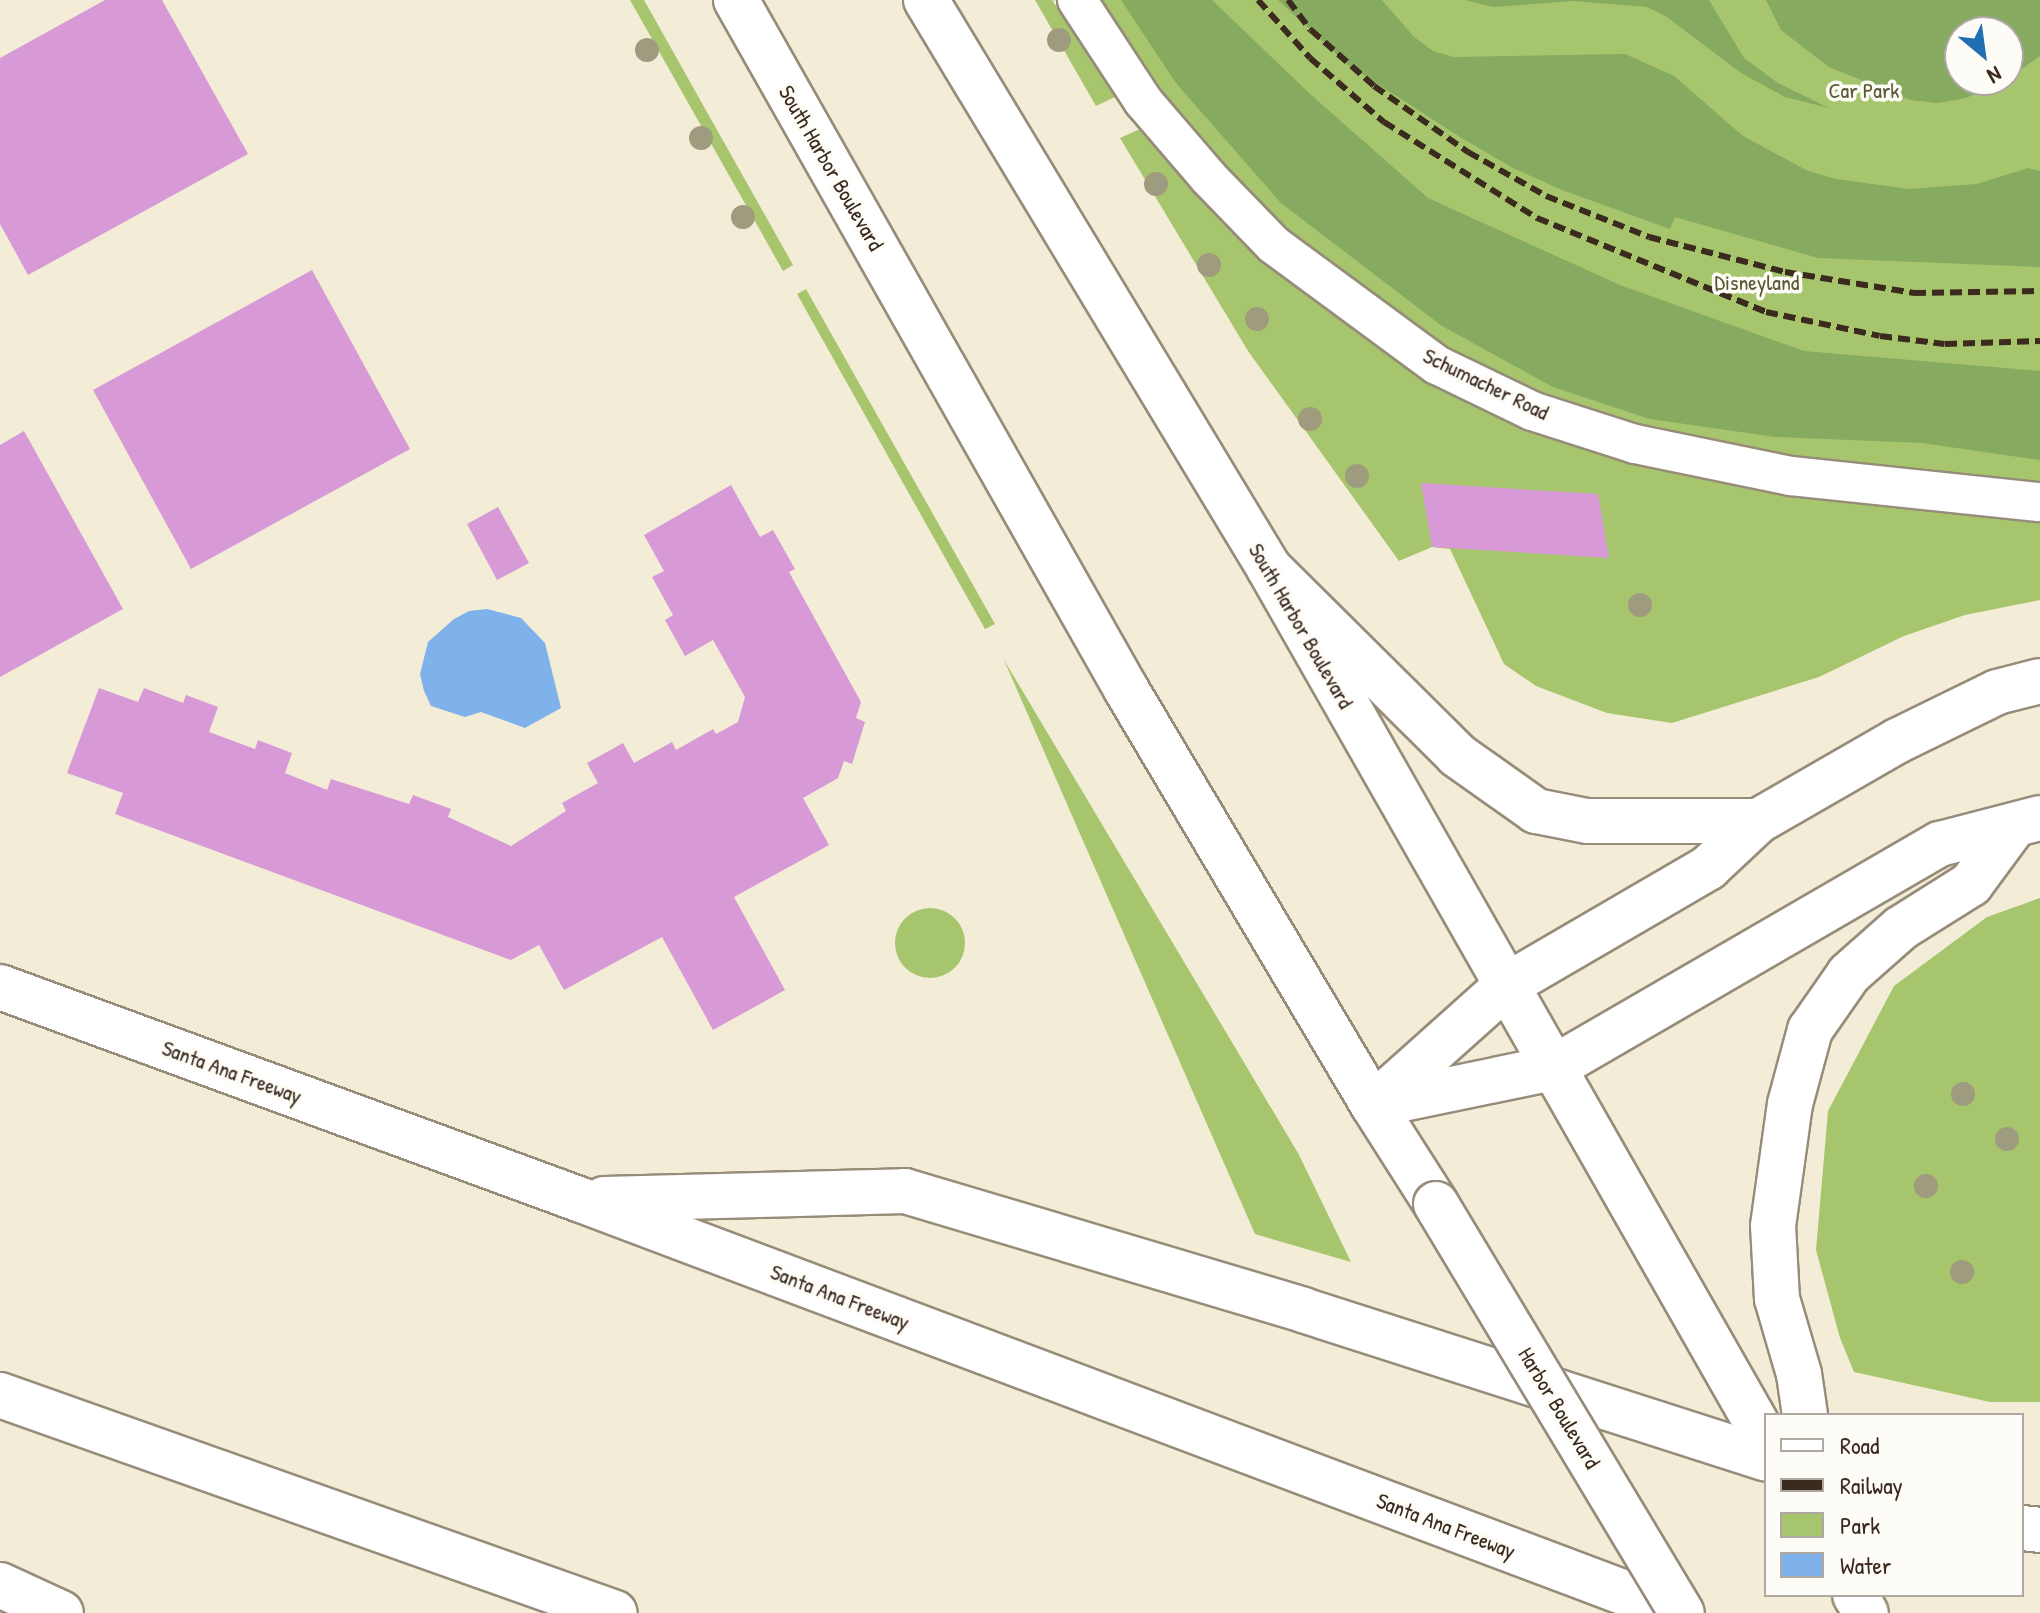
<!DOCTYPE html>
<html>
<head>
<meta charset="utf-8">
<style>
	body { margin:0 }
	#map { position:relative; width:2040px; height:1613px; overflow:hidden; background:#f3edd7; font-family:"Patrick Hand",sans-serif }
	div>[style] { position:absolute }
	.green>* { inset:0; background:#a7c56c }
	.round { border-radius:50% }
	.forest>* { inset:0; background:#85aa60 }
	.water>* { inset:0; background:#7fb1eb }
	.building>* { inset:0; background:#d79ad7 }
	.roads { filter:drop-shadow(2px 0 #978c7a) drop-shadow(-2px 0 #978c7a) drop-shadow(0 2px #978c7a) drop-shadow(0 -2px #978c7a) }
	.lane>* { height:38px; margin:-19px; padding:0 19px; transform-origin:19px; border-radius:19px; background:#fff }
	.primary>* { height:44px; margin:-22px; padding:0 22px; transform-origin:22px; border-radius:22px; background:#fff }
	.highway>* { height:44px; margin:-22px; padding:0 22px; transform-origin:22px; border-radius:22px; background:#fff }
	.rail>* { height:6px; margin-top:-3px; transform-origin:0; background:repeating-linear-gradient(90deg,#3b2a1e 0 12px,transparent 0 18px) }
	.bridges { filter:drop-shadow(2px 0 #978c7a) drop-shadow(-2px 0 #978c7a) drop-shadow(0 2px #978c7a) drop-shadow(0 -2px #978c7a) }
	.primary-bridge>* { height:44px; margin:-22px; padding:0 22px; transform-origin:22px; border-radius:22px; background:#fff }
	.trees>* { width:24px; height:24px; margin:-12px; border-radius:50%; background:#9f9b7e }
	span { translate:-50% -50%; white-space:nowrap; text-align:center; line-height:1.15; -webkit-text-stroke:7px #fdfcf7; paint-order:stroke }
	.park-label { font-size:22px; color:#5b5835 }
	.street-label { font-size:22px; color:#3b2a1e }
	.legend { position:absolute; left:1764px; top:1413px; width:260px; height:184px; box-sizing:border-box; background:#fdfcf7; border:2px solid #afa8a0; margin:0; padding:10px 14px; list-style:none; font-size:24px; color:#3b2a1e }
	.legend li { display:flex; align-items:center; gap:16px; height:40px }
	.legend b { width:40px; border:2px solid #afa8a0 }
	.north { position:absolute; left:1944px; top:16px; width:80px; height:80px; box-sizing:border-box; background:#fdfcf7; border:2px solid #afa8a0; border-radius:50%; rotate:151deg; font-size:22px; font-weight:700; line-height:32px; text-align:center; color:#3b2a1e }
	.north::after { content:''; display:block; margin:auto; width:28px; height:36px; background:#1f6fb2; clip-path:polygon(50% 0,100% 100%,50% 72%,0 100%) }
</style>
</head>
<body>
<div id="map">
	<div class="green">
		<div style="clip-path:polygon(630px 0,644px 0,793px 265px,783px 271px)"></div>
		<div style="clip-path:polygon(evenodd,1035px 0,1052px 0,1109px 84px,1063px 0,2040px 0,2040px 600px,1965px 615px,1904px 636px,1819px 677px,1672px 723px,1607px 713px,1536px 686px,1504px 664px,1450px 549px,1432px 547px,1399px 561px,1248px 351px,1120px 138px,1142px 128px,1117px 96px,1096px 106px,1035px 0,1960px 32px,2008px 32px,2008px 80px,1960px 80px,1960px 32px)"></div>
		<div style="clip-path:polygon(806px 289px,995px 624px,985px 629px,797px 294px)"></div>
		<div style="clip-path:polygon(1004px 660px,1298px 1153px,1351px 1262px,1255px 1234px)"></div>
		<div style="clip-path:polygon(2040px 898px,2040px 1402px,1990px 1402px,1854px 1372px,1840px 1338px,1816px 1250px,1828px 1111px,1894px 986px,1987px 917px)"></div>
		<div class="round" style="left:895px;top:908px;width:70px;height:70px"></div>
	</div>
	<div class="forest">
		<div style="clip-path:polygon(1121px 0,1212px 0,1309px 93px,1428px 198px,1620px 285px,1804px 351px,2040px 371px,2040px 460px,1922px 443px,1775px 437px,1650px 419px,1553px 387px,1442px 326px,1281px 203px,1176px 83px)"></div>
		<div style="clip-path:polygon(1278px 0,1382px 0,1414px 37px,1433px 51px,1453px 57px,1625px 54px,1674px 76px,1743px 136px,1808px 171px,1836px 179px,1909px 189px,1977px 184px,2028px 168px,2040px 171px,2040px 267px,1818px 258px,1675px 217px,1670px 229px,1562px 190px,1513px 168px,1460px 137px,1348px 65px)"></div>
		<div style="clip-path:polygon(1465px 0,1709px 0,1744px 58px,1778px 83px,1829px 108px,1785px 97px,1741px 73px,1667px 17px,1647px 7px,1573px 1px,1493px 7px)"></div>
		<div style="clip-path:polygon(1766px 0,2040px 0,2040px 56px,2008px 79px,2008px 32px,1960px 32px,1960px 80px,2006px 80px,1966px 98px,1938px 103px,1910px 100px,1829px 67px,1781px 30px)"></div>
	</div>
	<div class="water">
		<div style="clip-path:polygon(487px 609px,521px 618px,545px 643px,561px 708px,525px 728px,481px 712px,465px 717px,431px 706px,424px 691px,420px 674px,428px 642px,454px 619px,469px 611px)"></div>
	</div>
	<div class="building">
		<div style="clip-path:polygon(105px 0,162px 0,248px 154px,28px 275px,0 224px,0 58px)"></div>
		<div style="clip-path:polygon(312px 270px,410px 449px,191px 569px,93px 390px)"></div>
		<div style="clip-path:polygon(24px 431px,123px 609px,0 677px,0 445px)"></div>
		<div style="clip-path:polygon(1421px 483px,1598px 494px,1609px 558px,1432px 547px)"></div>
		<div style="clip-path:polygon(731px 485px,760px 537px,773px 530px,795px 569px,789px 572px,861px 702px,856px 718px,865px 722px,852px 764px,844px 761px,838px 778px,803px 798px,829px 845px,734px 897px,785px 990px,713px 1030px,662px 937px,564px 990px,539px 945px,511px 960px,115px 814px,123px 793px,67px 773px,99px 688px,138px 702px,144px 688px,183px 703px,186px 695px,218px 707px,209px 732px,255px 749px,258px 740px,292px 753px,285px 773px,327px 790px,331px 779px,409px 804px,413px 795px,451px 809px,448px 817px,511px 846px,566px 811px,562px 803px,598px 783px,587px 763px,623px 743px,634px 763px,672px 742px,676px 750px,713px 729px,716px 734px,738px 722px,745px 697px,713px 640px,685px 656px,665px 620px,673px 615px,652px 577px,664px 571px,644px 535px)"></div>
		<div style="clip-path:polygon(498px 507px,529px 563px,497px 580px,467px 524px)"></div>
	</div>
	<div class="roads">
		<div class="lane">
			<div style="left:1077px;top:0;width:121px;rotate:56.8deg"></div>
			<div style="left:1143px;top:101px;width:101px;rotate:49.4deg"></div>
			<div style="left:1209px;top:178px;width:93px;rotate:45.9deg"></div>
			<div style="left:1274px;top:245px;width:202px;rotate:36.4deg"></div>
			<div style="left:1437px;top:365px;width:106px;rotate:25.8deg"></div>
			<div style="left:1532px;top:411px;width:108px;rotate:17.8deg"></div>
			<div style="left:1635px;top:444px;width:159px;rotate:11.6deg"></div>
			<div style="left:1791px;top:476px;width:250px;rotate:6deg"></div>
		</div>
		<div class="primary">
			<div style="left:736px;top:0;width:792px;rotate:60.49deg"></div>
			<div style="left:1126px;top:689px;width:484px;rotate:59.3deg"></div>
			<div style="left:1373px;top:1105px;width:117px;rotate:57.5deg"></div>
			<div style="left:926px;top:0;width:664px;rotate:58.87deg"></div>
			<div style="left:1269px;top:568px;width:1004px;rotate:60.32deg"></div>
			<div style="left:1855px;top:1595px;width:21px;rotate:59deg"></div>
		</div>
		<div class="highway">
			<div style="left:1269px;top:568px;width:265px;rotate:44.8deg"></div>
			<div style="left:1457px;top:755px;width:97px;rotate:35.3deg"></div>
			<div style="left:1536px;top:811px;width:52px;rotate:11.1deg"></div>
			<div style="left:1587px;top:821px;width:171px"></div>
			<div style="left:0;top:987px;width:619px;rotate:20.13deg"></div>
			<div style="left:581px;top:1200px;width:1172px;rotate:20.63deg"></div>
			<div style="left:1373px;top:1105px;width:180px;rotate:-41.8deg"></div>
			<div style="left:1507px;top:985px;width:233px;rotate:-30.2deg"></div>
			<div style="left:1708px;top:868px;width:69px;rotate:-43.2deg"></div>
			<div style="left:1758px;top:821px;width:160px;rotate:-29.9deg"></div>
			<div style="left:1897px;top:741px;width:111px;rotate:-26.1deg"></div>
			<div style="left:1997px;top:692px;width:44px;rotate:-14.3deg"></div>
			<div style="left:1374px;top:1105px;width:183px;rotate:-11.7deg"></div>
			<div style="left:1553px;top:1068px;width:447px;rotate:-30.1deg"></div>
			<div style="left:1940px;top:844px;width:103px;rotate:-14.6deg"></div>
			<div style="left:604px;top:1199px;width:301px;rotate:-1.5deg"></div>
			<div style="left:905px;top:1191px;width:415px;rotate:16.6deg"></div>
			<div style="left:1303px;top:1310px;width:486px;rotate:17.8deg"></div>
			<div style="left:0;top:1395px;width:652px;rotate:19.52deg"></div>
			<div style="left:1805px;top:1415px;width:41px;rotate:-98.3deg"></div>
			<div style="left:1799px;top:1374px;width:78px;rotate:-106.3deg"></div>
			<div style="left:1777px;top:1299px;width:73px;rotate:-93.1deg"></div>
			<div style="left:1773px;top:1226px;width:123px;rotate:-82.1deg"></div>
			<div style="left:1790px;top:1104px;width:77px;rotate:-74.9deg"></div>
			<div style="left:1810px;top:1030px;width:68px;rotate:-55.1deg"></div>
			<div style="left:1849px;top:974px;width:69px;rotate:-41.5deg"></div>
			<div style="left:1901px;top:928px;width:83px;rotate:-32.2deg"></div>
			<div style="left:1971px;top:884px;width:71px;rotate:-53.6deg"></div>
			<div style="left:2022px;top:1528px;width:18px;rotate:6deg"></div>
			<div style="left:0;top:1585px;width:67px;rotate:24.7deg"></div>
		</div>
	</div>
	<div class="rail">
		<div style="left:1258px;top:0;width:78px;rotate:48.1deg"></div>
		<div style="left:1310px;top:58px;width:98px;rotate:40.9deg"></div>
		<div style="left:1384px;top:122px;width:181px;rotate:32.1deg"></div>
		<div style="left:1537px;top:218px;width:248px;rotate:22.3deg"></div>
		<div style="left:1766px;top:312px;width:116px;rotate:11.9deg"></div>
		<div style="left:1880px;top:336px;width:65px;rotate:7deg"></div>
		<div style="left:1945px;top:344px;width:95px;rotate:-1.8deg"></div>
		<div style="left:1288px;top:0;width:38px;rotate:53deg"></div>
		<div style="left:1311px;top:30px;width:84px;rotate:41.6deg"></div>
		<div style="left:1374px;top:86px;width:115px;rotate:35.1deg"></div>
		<div style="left:1468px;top:152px;width:90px;rotate:29.4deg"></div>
		<div style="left:1546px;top:196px;width:111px;rotate:21.7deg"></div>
		<div style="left:1649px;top:237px;width:140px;rotate:14.4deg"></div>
		<div style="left:1785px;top:272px;width:131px;rotate:9.2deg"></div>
		<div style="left:1914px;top:293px;width:126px;rotate:-0.9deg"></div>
	</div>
	<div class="bridges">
		<div class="primary-bridge">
			<div style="left:1436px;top:1204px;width:477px;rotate:59deg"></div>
		</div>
	</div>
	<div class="trees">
		<div style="left:1059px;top:40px"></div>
		<div style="left:647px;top:50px"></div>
		<div style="left:701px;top:138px"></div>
		<div style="left:1156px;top:184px"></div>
		<div style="left:743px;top:217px"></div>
		<div style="left:1209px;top:265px"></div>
		<div style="left:1257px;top:319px"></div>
		<div style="left:1310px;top:419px"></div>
		<div style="left:1357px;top:476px"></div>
		<div style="left:1640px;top:605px"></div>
		<div style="left:1963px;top:1094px"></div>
		<div style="left:2007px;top:1139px"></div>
		<div style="left:1926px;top:1186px"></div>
		<div style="left:1962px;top:1272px"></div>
	</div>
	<div class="park-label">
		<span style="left:1864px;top:91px">Car Park</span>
		<span style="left:1757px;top:283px">Disneyland</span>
	</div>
	<div class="street-label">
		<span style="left:831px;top:168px;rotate:60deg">South Harbor Boulevard</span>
		<span style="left:1486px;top:384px;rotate:26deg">Schumacher Road</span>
		<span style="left:1301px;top:626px;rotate:60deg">South Harbor Boulevard</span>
		<span style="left:232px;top:1072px;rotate:20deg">Santa Ana Freeway</span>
		<span style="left:840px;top:1297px;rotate:21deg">Santa Ana Freeway</span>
		<span style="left:1559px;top:1408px;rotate:59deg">Harbor Boulevard</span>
		<span style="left:1446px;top:1526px;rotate:21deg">Santa Ana Freeway</span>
	</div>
	<ul class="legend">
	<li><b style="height:10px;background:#fff"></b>Road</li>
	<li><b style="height:10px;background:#3b2a1e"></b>Railway</li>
	<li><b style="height:22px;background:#a7c56c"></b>Park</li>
	<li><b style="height:22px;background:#7fb1eb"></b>Water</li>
	</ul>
	<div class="north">N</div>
</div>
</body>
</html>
